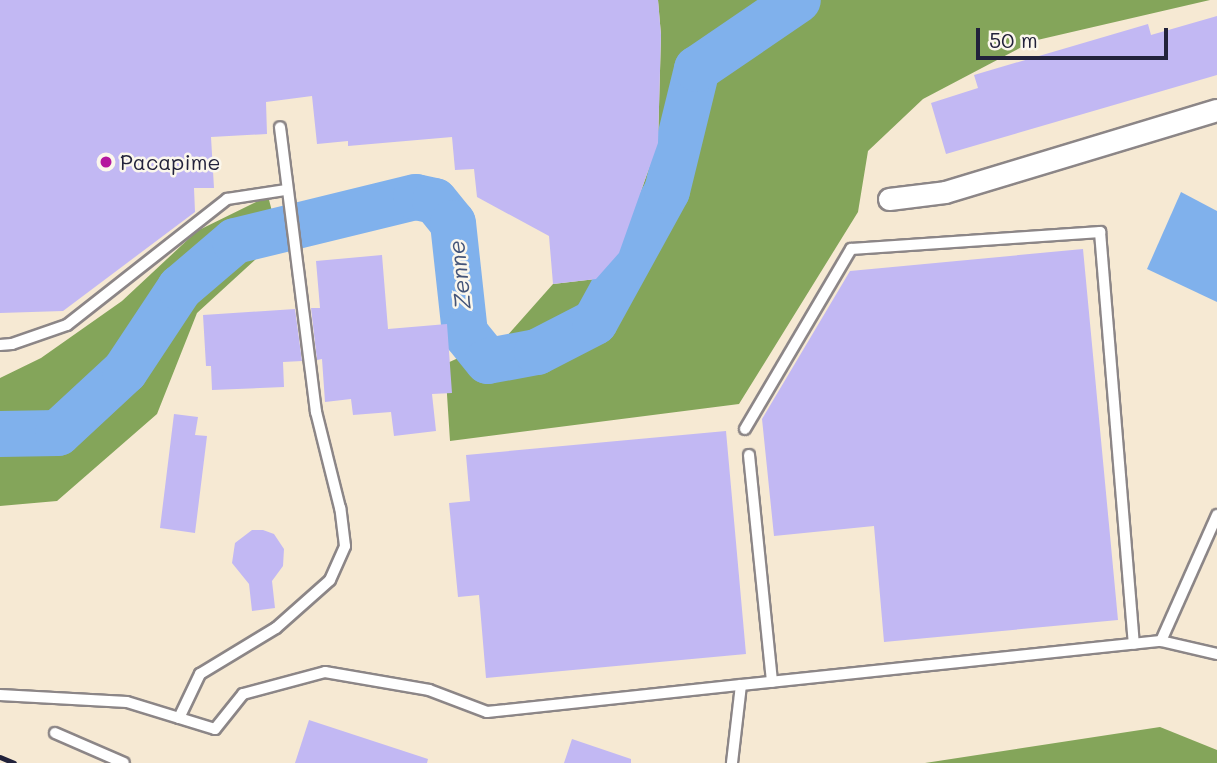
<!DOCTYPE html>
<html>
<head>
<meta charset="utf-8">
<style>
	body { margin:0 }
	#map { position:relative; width:1217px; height:763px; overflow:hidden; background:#f6e9d3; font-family:Mali,sans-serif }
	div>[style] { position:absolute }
	.forest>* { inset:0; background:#84a55a }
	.water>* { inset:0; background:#80b1ec }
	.river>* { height:46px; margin:-23px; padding:0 23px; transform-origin:23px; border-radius:23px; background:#80b1ec }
	.building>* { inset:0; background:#c2b8f3 }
	.roads { filter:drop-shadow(2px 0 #8c8687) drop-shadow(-2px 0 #8c8687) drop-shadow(0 2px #8c8687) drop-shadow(0 -2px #8c8687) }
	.lane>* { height:10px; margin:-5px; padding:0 5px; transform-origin:5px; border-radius:5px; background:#fff }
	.street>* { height:21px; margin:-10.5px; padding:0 10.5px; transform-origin:10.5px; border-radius:10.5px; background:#fff }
	.rail>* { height:5px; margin:-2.5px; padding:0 2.5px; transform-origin:2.5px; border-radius:2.5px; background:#22223b }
	.dots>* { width:19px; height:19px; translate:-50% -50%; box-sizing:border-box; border:4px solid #fbf7ec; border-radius:50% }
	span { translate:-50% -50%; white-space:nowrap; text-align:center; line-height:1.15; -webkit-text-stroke:5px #fbf7ec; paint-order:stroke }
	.poi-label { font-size:21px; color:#22223b }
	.left { translate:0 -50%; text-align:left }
	.water-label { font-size:23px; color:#435479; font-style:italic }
	.scale { position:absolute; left:976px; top:28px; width:192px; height:32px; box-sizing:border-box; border:4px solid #22223b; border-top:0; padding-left:9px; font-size:21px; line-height:24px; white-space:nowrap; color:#22223b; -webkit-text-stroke:5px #fbf7ec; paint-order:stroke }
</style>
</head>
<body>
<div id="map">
	<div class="forest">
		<div style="clip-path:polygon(658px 0,1210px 0,1033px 41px,923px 99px,868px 151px,858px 212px,739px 404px,450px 441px,445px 364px,507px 336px,553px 284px,596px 279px,619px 253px,658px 143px,661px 35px)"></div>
		<div style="clip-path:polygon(268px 196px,279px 238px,197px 313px,157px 414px,57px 501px,0 506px,0 378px,41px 358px,122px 301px,197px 231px)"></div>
		<div style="clip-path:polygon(1160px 727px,1217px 750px,1217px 763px,925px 763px)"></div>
	</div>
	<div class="water">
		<div style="clip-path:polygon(1181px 192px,1217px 211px,1217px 302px,1147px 269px)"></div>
	</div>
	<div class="river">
		<div style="left:0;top:434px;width:58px;rotate:-1deg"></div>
		<div style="left:58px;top:433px;width:91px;rotate:-42.8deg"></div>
		<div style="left:125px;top:371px;width:100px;rotate:-56.5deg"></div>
		<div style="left:180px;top:288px;width:72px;rotate:-40.5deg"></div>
		<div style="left:235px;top:241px;width:186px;rotate:-13.7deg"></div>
		<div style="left:416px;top:197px;width:19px;rotate:12deg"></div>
		<div style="left:435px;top:201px;width:28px;rotate:51deg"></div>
		<div style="left:453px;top:223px;width:111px;rotate:83.8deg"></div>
		<div style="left:465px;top:333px;width:36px;rotate:51deg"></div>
		<div style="left:488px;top:361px;width:50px;rotate:-10.4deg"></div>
		<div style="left:537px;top:352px;width:65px;rotate:-27.3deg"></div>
		<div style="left:595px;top:322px;width:149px;rotate:-61.2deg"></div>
		<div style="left:667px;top:191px;width:126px;rotate:-76.2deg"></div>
		<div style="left:697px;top:69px;width:122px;rotate:-34.3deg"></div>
	</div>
	<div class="building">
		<div style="clip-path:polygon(0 0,658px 0,661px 35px,658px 143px,619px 253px,596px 279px,553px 284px,549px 236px,477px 197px,474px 169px,455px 170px,452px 137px,348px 146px,348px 141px,317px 144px,312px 96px,266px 102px,267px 134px,211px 137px,214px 188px,194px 188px,195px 212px,63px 311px,0 313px)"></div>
		<div style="clip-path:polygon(1217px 16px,1217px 75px,946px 154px,931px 103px,978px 88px,974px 75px,1148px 24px,1151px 35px)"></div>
		<div style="clip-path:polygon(1083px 249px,1118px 620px,884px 642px,874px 526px,774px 536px,762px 419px,850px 271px)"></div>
		<div style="clip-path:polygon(382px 255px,388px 329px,447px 324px,452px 393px,432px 394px,436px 431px,394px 436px,391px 412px,353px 415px,351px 399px,325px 402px,322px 359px,317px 360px,311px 308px,320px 308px,316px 261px)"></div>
		<div style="clip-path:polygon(295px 309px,302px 361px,283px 362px,284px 387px,212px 390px,211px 366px,206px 366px,203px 315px)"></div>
		<div style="clip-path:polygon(174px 414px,198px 417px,195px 435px,207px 436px,195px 533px,160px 528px)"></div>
		<div style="clip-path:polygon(726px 431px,746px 654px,486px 678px,479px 595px,458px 597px,449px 503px,470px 501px,466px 455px)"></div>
		<div style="clip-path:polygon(252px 530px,263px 530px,274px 534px,284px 549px,283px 566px,272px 581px,275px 608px,252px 611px,249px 584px,232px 563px,235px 543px)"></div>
		<div style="clip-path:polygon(309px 720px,428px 759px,427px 763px,295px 763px)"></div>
		<div style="clip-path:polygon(572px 739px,631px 759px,631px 763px,564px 763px)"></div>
	</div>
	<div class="roads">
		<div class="lane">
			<div style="left:0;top:345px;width:12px;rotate:-5deg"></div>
			<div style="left:12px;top:344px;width:58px;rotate:-19.1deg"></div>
			<div style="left:67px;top:325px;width:204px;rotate:-38.2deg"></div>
			<div style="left:227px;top:199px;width:60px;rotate:-8.7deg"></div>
			<div style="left:745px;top:429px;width:209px;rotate:-59.5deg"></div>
			<div style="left:851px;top:249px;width:250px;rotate:-3.9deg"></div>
			<div style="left:1100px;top:232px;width:413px;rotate:85.3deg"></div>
			<div style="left:749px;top:455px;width:228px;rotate:84.2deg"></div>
			<div style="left:1161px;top:641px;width:138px;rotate:-66deg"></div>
			<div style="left:741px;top:685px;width:422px;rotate:-6deg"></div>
			<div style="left:1161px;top:641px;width:57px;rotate:13.1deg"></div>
			<div style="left:0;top:695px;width:127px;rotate:3.2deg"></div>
			<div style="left:127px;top:702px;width:92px;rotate:17.1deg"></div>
			<div style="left:215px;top:729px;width:45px;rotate:-51.3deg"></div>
			<div style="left:243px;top:694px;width:85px;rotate:-15deg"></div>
			<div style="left:325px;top:672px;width:106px;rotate:9.8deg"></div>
			<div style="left:429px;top:690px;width:62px;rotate:20.8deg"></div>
			<div style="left:487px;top:712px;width:255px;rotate:-6.1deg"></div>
			<div style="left:741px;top:685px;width:79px;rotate:96.6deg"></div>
			<div style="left:179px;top:718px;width:49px;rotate:-64.5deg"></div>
			<div style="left:200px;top:674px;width:89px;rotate:-31.2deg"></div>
			<div style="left:276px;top:628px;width:72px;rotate:-41.6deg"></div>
			<div style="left:330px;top:580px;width:37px;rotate:-66deg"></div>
			<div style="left:345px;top:546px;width:38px;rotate:-97deg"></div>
			<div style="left:340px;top:508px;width:99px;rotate:-104deg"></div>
			<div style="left:316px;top:412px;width:287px;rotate:-97.2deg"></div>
			<div style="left:55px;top:733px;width:75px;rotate:23.5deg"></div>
		</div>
		<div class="street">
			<div style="left:889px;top:199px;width:56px;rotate:-7.1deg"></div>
			<div style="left:945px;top:192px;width:284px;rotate:-16.8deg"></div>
		</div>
	</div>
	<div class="rail">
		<div style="left:0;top:757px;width:15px;rotate:23deg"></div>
	</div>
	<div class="dots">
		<div style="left:106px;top:162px;background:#b5179e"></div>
	</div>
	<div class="poi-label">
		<span class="left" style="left:120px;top:162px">Pacapime</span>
	</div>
	<div class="water-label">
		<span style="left:459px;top:275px;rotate:-96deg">Zenne</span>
	</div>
	<div class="scale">50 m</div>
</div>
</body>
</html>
